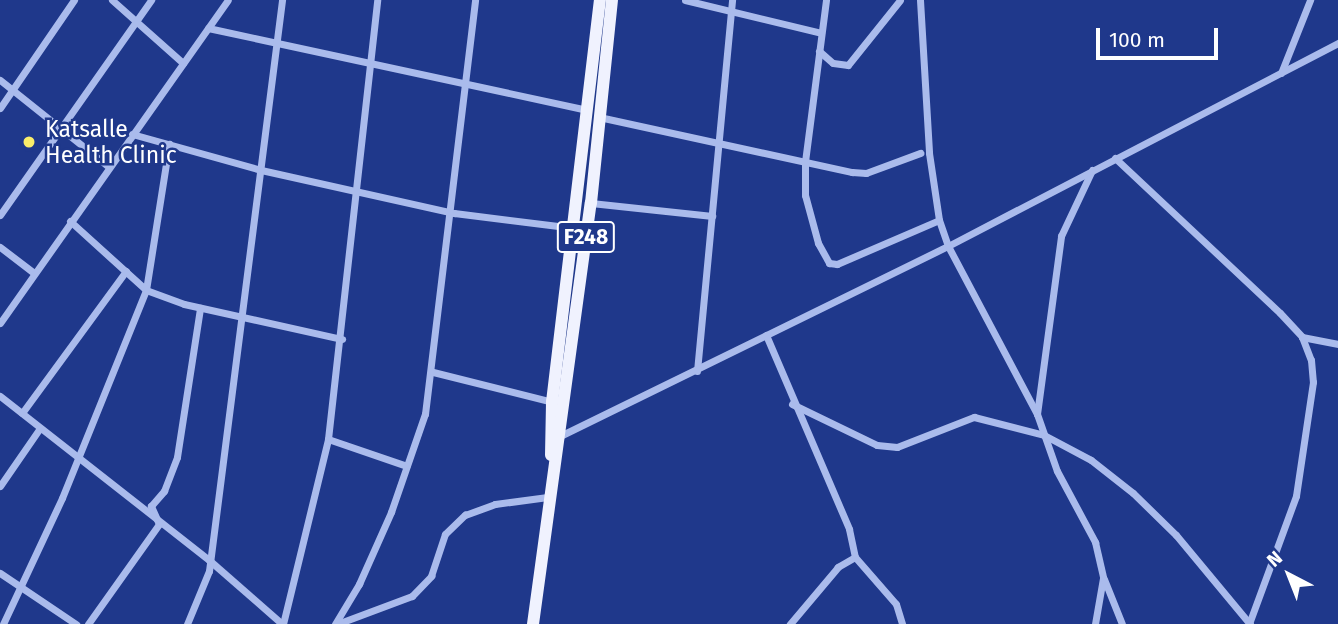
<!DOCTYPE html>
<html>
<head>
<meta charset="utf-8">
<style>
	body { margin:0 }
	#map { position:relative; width:1338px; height:624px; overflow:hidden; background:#1f388b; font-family:"Fira Sans",sans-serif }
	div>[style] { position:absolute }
	.street>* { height:7px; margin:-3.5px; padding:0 3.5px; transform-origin:3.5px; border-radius:3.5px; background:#aabbec }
	.primary>* { height:12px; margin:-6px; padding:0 6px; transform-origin:6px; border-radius:6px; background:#f0f2fe }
	.dots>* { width:19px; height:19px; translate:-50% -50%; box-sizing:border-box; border:4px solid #1f388b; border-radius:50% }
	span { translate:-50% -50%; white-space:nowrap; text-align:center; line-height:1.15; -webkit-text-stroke:5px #1f388b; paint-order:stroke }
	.shield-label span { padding:2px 5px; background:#1f388b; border:2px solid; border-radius:5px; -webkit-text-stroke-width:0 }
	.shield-label { font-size:21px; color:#fff; font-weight:700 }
	.poi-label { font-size:23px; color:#fff }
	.left { translate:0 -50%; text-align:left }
	.north { position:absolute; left:1254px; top:540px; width:70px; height:70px; -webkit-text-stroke:5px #1f388b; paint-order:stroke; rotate:318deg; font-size:19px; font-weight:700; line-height:28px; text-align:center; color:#fff }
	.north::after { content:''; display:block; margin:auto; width:24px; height:32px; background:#fff; clip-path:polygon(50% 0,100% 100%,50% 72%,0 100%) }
	.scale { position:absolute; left:1096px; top:28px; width:122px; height:32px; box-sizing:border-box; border:4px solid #fff; border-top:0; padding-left:9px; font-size:21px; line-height:24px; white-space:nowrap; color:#fff; -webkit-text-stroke:5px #1f388b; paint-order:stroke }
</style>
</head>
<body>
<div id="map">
	<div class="street">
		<div style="left:112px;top:0;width:95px;rotate:41.6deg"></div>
		<div style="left:685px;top:0;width:140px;rotate:13.6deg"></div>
		<div style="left:826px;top:0;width:162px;rotate:97.4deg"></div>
		<div style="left:805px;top:161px;width:34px;rotate:90deg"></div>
		<div style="left:805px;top:195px;width:50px;rotate:74.8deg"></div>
		<div style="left:818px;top:243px;width:23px;rotate:61deg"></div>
		<div style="left:829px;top:263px;width:8px;rotate:7deg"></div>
		<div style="left:837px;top:264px;width:111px;rotate:-23.3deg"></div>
		<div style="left:920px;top:0;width:153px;rotate:86.6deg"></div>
		<div style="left:929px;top:153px;width:68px;rotate:81.5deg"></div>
		<div style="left:939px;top:220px;width:28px;rotate:71deg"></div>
		<div style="left:948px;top:246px;width:190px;rotate:62.1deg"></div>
		<div style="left:1037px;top:414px;width:60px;rotate:70.7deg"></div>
		<div style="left:1057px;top:471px;width:81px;rotate:61.8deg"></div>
		<div style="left:1095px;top:542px;width:37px;rotate:77deg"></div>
		<div style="left:1103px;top:578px;width:47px;rotate:99.9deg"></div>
		<div style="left:208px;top:28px;width:388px;rotate:12.2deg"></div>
		<div style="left:819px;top:51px;width:18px;rotate:41deg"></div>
		<div style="left:833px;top:63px;width:15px;rotate:8deg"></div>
		<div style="left:848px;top:65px;width:83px;rotate:-51.3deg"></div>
		<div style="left:1281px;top:73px;width:79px;rotate:-68.3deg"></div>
		<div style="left:0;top:80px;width:139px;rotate:38.6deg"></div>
		<div style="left:0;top:108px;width:131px;rotate:-55.6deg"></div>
		<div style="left:599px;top:117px;width:259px;rotate:12.3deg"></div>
		<div style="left:852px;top:172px;width:14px;rotate:4deg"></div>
		<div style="left:866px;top:173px;width:58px;rotate:-20.3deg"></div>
		<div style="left:132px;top:134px;width:134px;rotate:15.6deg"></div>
		<div style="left:261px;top:170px;width:198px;rotate:12.6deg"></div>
		<div style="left:454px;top:213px;width:121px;rotate:7.1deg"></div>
		<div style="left:1115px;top:158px;width:226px;rotate:43.2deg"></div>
		<div style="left:1280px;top:313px;width:33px;rotate:47deg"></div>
		<div style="left:1302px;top:337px;width:25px;rotate:69deg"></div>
		<div style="left:1311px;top:360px;width:22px;rotate:85deg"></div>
		<div style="left:1313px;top:382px;width:115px;rotate:98.5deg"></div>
		<div style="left:1296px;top:496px;width:136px;rotate:110.2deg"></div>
		<div style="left:591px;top:203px;width:122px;rotate:6.1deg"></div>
		<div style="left:0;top:215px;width:263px;rotate:-54.9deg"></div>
		<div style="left:70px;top:221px;width:103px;rotate:42.2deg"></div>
		<div style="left:146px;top:290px;width:40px;rotate:20.2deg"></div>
		<div style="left:184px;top:304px;width:162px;rotate:12.5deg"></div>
		<div style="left:0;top:247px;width:43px;rotate:37.4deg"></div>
		<div style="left:0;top:323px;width:395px;rotate:-54.8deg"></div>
		<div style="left:766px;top:335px;width:211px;rotate:66.8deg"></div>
		<div style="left:849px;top:529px;width:29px;rotate:78deg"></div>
		<div style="left:855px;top:557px;width:20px;rotate:150deg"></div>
		<div style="left:838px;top:567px;width:75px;rotate:130.1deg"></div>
		<div style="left:1302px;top:337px;width:37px;rotate:11deg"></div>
		<div style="left:697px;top:371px;width:373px;rotate:-84.6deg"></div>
		<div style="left:433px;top:372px;width:123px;rotate:14.1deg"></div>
		<div style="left:0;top:396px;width:266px;rotate:38.1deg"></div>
		<div style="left:209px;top:560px;width:97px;rotate:41.2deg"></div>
		<div style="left:792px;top:404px;width:94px;rotate:25.8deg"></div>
		<div style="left:877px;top:445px;width:20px;rotate:6deg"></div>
		<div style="left:897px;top:447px;width:83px;rotate:-21.3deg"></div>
		<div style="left:974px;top:417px;width:72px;rotate:14.4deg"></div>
		<div style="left:1044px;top:435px;width:53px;rotate:28deg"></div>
		<div style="left:1091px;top:460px;width:53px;rotate:38.2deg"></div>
		<div style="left:1133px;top:493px;width:60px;rotate:44.3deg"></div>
		<div style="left:1176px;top:535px;width:116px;rotate:50.3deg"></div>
		<div style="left:22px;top:413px;width:176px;rotate:-53.8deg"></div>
		<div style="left:1037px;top:414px;width:180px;rotate:-82.3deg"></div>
		<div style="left:1061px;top:236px;width:73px;rotate:-64.8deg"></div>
		<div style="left:560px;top:436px;width:432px;rotate:-26.1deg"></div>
		<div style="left:948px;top:246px;width:440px;rotate:-27.5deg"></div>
		<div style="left:328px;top:439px;width:83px;rotate:18.9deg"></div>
		<div style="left:0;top:486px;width:70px;rotate:-55.4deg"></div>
		<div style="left:855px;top:557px;width:62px;rotate:48.9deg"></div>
		<div style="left:896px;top:604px;width:21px;rotate:73deg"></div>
		<div style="left:0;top:573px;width:92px;rotate:33.9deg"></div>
		<div style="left:1104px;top:579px;width:48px;rotate:68.2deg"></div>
		<div style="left:3px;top:624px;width:139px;rotate:-64.9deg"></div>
		<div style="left:62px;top:498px;width:224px;rotate:-68deg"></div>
		<div style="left:146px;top:290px;width:148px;rotate:-81deg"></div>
		<div style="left:88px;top:624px;width:123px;rotate:-54.6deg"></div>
		<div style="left:159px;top:524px;width:20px;rotate:-114deg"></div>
		<div style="left:151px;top:506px;width:20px;rotate:-49deg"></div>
		<div style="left:164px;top:491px;width:36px;rotate:-69deg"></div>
		<div style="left:177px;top:457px;width:151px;rotate:-81.2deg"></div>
		<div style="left:187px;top:624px;width:57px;rotate:-67.5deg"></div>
		<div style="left:209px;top:571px;width:576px;rotate:-82.71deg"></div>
		<div style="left:283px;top:624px;width:190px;rotate:-76.3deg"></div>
		<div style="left:328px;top:439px;width:442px;rotate:-83.6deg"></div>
		<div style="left:335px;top:624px;width:47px;rotate:-59deg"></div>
		<div style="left:359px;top:584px;width:79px;rotate:-66deg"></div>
		<div style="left:391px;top:512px;width:104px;rotate:-70.9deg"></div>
		<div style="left:425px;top:414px;width:417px;rotate:-83.1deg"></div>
		<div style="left:337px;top:624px;width:80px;rotate:-20.5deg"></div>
		<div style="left:412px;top:596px;width:28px;rotate:-46deg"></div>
		<div style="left:431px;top:576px;width:44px;rotate:-71.6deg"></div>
		<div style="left:445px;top:534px;width:28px;rotate:-44deg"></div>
		<div style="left:465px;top:515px;width:32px;rotate:-20deg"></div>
		<div style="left:495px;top:504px;width:53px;rotate:-7.5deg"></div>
	</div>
	<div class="primary">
		<div style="left:551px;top:455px;width:53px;rotate:-88.9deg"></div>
		<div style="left:552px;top:402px;width:405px;rotate:-83.2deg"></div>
		<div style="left:533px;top:624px;width:425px;rotate:-82.2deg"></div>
		<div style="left:591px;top:203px;width:204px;rotate:-84.1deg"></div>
	</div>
	<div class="dots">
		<div style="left:29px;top:142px;background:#faed6a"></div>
	</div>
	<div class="shield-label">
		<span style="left:586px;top:237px">F248</span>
	</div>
	<div class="poi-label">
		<span class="left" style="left:45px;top:142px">Katsalle<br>Health Clinic</span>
	</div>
	<div class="north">N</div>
	<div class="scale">100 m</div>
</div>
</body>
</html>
